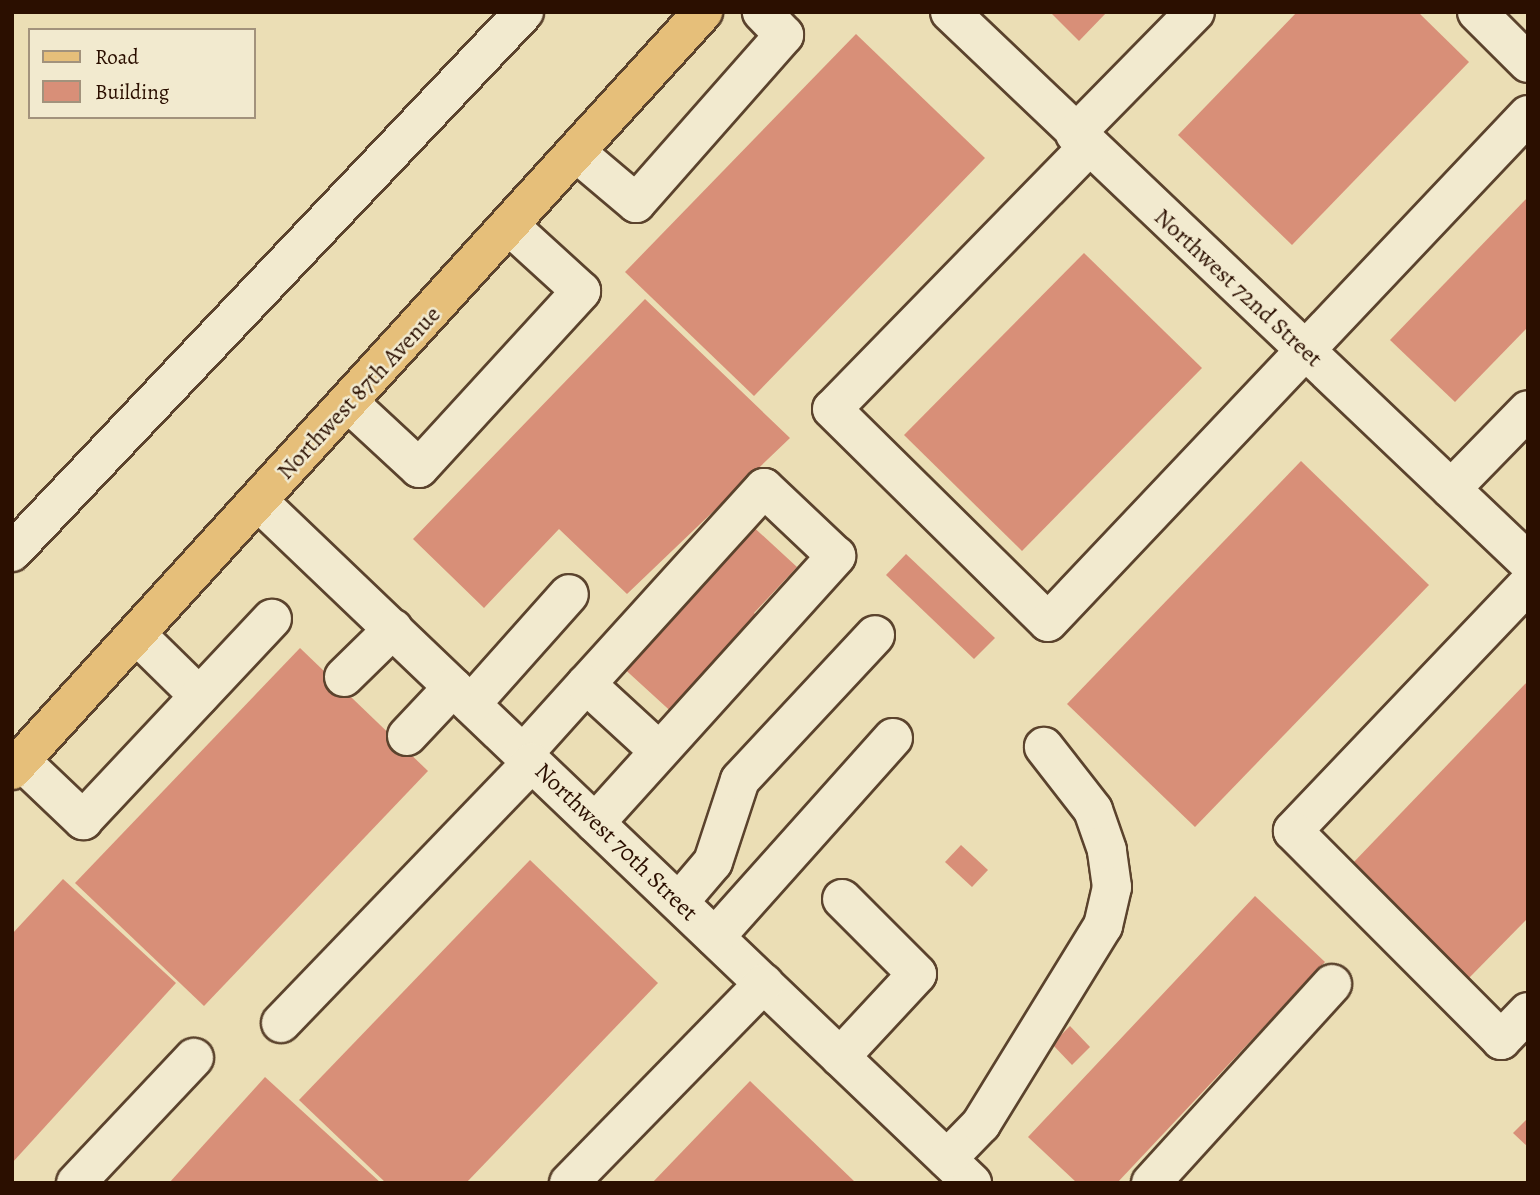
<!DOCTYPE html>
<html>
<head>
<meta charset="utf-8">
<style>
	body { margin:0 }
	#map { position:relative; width:1540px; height:1195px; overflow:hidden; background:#ebdeb5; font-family:Alegreya,serif }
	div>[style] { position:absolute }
	.building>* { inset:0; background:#d88f78 }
	.roads { filter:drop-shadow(2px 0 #5b432d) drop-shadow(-2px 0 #5b432d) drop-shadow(0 2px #5b432d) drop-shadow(0 -2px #5b432d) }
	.minor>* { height:38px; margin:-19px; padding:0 19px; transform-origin:19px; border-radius:19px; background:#f2eacf }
	.major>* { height:38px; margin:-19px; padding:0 19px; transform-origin:19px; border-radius:19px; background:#e6bf7a }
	span { translate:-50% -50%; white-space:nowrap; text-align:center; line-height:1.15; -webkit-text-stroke:5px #f2eacf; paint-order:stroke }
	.street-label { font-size:24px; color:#2b0f00 }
	.frame { position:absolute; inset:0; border:14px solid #2b0f00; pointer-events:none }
	.legend { position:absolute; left:28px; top:28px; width:228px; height:91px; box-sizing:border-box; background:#f2eacf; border:2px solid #a2927c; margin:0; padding:9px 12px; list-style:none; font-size:21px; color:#2b0f00 }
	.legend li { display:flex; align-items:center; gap:14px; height:35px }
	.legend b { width:35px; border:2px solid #a2927c }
</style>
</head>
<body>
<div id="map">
	<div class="building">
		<div style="clip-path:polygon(1050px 12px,1107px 12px,1079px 41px)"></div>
		<div style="clip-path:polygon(1297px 12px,1418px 12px,1469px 62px,1292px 245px,1178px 135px)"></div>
		<div style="clip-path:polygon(856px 34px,985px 158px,754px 396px,625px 272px)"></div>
		<div style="clip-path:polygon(1528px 197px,1528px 327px,1455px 402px,1390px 340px)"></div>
		<div style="clip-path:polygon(1084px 253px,1202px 368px,1022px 551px,904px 435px)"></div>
		<div style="clip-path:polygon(645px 299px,790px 438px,627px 594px,559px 529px,484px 608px,413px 539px)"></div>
		<div style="clip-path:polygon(1301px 461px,1429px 585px,1195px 827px,1067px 704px)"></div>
		<div style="clip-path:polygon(748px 522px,797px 567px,754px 613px,763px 622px,677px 717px,619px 664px)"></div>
		<div style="clip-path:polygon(906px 554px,995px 638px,974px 659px,886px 575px)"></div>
		<div style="clip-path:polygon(300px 648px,428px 771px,204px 1006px,75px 883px)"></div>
		<div style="clip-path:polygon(1528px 681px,1528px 918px,1469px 978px,1351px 865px)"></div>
		<div style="clip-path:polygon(961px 845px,988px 870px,972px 887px,945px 862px)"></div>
		<div style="clip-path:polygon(530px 860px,658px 983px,466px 1183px,386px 1183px,299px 1100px)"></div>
		<div style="clip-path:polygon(63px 879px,176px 983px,12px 1163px,12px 934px)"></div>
		<div style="clip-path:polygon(1255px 896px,1325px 962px,1117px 1183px,1077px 1183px,1028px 1137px)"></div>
		<div style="clip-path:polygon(1070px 1026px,1090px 1047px,1072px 1065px,1052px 1044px)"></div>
		<div style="clip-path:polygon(265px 1077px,381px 1183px,169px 1183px)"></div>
		<div style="clip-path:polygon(750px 1081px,856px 1183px,652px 1183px)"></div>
		<div style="clip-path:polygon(1528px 1118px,1528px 1147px,1513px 1133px)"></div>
	</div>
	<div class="roads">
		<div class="minor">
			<div style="left:950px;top:12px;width:798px;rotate:43.58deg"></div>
			<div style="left:1477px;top:12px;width:72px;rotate:45deg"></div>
			<div style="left:1075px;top:134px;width:171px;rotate:-45.5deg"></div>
			<div style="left:1088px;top:147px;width:366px;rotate:134.3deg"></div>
			<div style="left:832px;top:409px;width:303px;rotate:44.6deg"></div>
			<div style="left:1048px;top:622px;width:698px;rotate:-46.57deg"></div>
			<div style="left:578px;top:154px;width:76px;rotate:40.2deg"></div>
			<div style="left:636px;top:203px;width:224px;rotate:-48.6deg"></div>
			<div style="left:784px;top:35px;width:32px;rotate:-134deg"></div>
			<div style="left:350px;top:404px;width:94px;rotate:42.8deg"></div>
			<div style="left:419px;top:468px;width:240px;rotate:-47.5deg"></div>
			<div style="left:581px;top:291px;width:95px;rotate:-137.6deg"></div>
			<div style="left:1451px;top:489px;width:110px;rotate:-45.7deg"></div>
			<div style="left:259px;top:502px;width:986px;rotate:43.68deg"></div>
			<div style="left:12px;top:552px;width:744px;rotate:-46.52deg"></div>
			<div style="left:1528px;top:584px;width:341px;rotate:133.6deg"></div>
			<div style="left:1293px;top:831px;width:295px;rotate:45.1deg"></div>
			<div style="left:1501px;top:1040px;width:39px;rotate:-46deg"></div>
			<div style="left:137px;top:635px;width:87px;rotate:44.5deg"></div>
			<div style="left:344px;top:677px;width:69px;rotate:-44.4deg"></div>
			<div style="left:471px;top:704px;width:147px;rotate:-48.3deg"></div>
			<div style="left:407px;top:736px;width:67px;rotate:-46.8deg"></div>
			<div style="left:523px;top:754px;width:94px;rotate:-48deg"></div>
			<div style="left:21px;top:761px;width:86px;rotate:43.6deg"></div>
			<div style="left:83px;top:820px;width:276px;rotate:-46.8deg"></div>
			<div style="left:595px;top:823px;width:360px;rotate:-47.9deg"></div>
			<div style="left:836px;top:556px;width:99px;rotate:-136.6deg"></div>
			<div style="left:764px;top:488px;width:265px;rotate:132.2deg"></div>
			<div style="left:586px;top:684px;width:99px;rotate:42.5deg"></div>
			<div style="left:679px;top:902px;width:52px;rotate:-49.6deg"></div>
			<div style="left:713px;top:862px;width:86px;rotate:-71.8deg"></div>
			<div style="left:740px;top:780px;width:198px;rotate:-47deg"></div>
			<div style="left:715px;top:937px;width:267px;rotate:-48.2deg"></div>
			<div style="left:281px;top:1023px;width:362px;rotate:-46.1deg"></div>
			<div style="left:840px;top:1057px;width:113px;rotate:-47.1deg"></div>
			<div style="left:917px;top:974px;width:106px;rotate:-135deg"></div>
			<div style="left:947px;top:1159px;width:49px;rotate:-45.8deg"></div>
			<div style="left:981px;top:1124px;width:233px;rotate:-58.4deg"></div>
			<div style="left:1103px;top:926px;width:40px;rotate:-77deg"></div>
			<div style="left:1112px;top:887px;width:37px;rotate:-98deg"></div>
			<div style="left:1107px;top:850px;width:42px;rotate:-109.3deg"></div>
			<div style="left:1093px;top:810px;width:80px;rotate:-127.9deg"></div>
			<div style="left:76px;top:1183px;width:172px;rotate:-46.7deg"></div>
			<div style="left:569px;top:1183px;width:279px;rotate:-45.7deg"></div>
			<div style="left:1151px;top:1183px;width:269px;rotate:-47.7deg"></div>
		</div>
		<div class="major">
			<div style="left:12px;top:770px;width:1026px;rotate:-47.65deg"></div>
		</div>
	</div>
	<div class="street-label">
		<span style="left:1238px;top:288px;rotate:43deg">Northwest 72nd Street</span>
		<span style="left:359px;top:393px;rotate:-47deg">Northwest 87th Avenue</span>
		<span style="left:616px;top:842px;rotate:44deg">Northwest 70th Street</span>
	</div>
	<div class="frame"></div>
	<ul class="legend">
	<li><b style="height:9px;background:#e6bf7a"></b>Road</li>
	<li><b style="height:19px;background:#d88f78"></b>Building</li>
	</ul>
</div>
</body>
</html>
